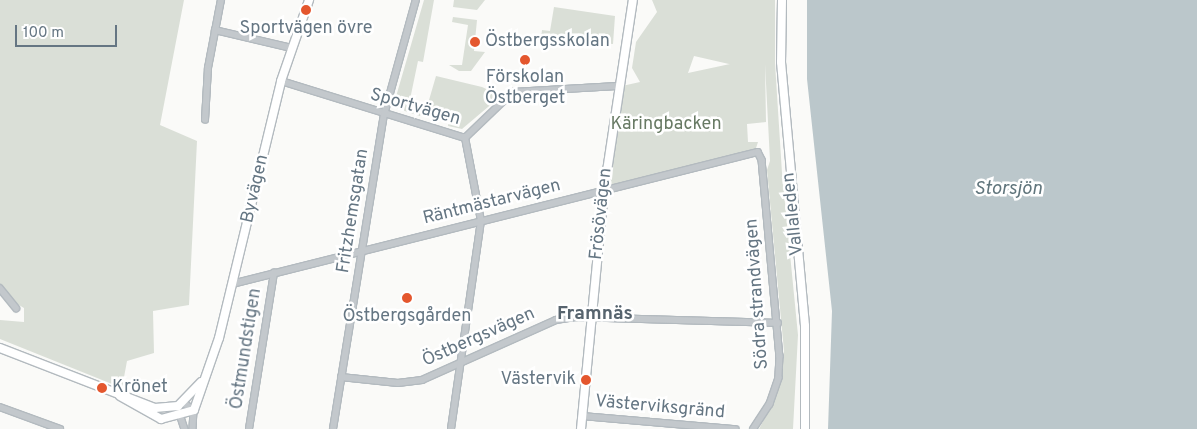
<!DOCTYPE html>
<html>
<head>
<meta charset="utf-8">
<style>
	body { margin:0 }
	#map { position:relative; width:1197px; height:429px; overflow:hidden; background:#fafaf8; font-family:Overpass,sans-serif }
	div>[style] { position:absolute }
	.green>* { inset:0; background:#dadfd7 }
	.water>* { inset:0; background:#bbc7cb }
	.roads { filter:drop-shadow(1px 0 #b3babf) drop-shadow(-1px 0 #b3babf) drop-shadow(0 1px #b3babf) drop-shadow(0 -1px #b3babf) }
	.street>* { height:5.5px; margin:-2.75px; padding:0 2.75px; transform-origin:2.75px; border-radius:2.75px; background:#c3c8cc }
	.secondary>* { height:8px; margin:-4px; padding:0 4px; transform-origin:4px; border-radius:4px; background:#fff }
	.dots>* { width:14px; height:14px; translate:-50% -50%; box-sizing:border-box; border:2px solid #fff; border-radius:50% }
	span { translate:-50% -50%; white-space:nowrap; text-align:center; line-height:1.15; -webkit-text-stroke:5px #fff; paint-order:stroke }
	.poi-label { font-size:18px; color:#657683 }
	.left { translate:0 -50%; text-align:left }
	.right { translate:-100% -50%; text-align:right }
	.street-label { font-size:18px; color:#657683 }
	.park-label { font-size:18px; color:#687a64 }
	.water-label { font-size:19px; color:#60757c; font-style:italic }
	.neighbourhood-label { font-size:19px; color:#57646e; font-weight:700 }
	.scale { position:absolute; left:15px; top:25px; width:102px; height:22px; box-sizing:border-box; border:2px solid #657683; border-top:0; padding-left:6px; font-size:15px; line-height:18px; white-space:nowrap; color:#657683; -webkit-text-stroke:4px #fff; paint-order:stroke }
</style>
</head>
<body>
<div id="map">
	<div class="green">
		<div style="clip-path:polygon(0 0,184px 0,160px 125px,197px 141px,189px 305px,153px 311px,154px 353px,127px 361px,122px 388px,0 339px,0 320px,24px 322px,24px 308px,0 294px)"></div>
		<div style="clip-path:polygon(424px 0,434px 0,423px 62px,418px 61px,408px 109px,421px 112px,420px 116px,393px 107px)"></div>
		<div style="clip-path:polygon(454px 0,485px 0,477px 10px,453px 7px)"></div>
		<div style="clip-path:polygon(evenodd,652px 0,775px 0,775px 63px,782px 173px,798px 335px,793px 429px,759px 429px,777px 395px,784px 351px,767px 170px,770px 161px,765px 64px,766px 122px,747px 124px,748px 142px,758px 142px,755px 151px,608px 187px,622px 86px,640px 82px,632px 68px,636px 42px,657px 12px,652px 0,694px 56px,729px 64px,730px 64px,688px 73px,694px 56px)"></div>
		<div style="clip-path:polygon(554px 7px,615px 16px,613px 44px,541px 39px,542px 30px,550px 31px)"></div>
		<div style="clip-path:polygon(453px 17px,477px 20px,474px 51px,485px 52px,471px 71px,459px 71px,449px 65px,462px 65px,468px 25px,452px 22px)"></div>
		<div style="clip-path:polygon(436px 76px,482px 87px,501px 96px,462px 129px,448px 126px,449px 120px,427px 107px)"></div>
	</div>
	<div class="water">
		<div style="clip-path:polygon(807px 0,1197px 0,1197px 429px,828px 429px,832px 311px,807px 79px)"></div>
	</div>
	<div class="roads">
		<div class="street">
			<div style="left:215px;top:30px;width:79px;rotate:13.2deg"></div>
			<div style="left:281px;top:81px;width:193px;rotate:17.2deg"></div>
			<div style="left:465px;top:138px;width:66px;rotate:-43.8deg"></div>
			<div style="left:513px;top:92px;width:104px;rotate:-3.3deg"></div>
			<div style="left:205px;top:120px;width:52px;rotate:-86.7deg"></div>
			<div style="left:208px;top:68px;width:69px;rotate:-79.2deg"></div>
			<div style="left:232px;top:284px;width:542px;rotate:-14.09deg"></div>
			<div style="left:758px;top:152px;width:9px;rotate:63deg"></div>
			<div style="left:762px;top:160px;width:197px;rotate:84.8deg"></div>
			<div style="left:780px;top:356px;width:22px;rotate:93deg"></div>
			<div style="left:779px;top:378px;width:28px;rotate:109deg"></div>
			<div style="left:770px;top:404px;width:30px;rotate:123deg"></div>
			<div style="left:0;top:288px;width:26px;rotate:51deg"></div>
			<div style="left:341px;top:377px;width:57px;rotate:6deg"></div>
			<div style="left:398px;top:383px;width:24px;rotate:-7deg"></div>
			<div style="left:422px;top:380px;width:147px;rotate:-24.1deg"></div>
			<div style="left:556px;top:320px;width:19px;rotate:-9deg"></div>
			<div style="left:575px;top:317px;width:203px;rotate:1.7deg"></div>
			<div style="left:184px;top:403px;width:12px;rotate:35deg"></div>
			<div style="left:194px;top:410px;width:19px;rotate:93deg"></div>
			<div style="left:0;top:407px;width:64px;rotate:20.1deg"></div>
			<div style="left:179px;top:411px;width:19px;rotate:72deg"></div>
			<div style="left:582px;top:416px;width:154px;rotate:4.9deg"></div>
			<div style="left:249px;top:429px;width:158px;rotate:-80.9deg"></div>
			<div style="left:333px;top:429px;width:318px;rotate:-80.8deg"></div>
			<div style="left:384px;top:115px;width:119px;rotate:-74.5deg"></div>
			<div style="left:451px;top:429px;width:210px;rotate:-81.8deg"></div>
			<div style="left:481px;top:221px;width:85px;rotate:-100.9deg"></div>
		</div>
		<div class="secondary">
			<div style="left:782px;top:0;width:62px;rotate:90.9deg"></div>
			<div style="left:781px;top:62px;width:265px;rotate:84.8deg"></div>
			<div style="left:805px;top:326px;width:103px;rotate:90deg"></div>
			<div style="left:0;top:348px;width:166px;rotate:21.2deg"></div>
			<div style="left:155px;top:408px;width:23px;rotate:-5deg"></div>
			<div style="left:178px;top:406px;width:33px;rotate:-46deg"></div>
			<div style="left:120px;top:396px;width:47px;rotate:29.3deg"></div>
			<div style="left:161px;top:419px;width:34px;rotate:-15deg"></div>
			<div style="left:194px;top:410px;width:76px;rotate:-70.9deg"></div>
			<div style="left:219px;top:338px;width:264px;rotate:-76.4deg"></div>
			<div style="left:281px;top:81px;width:86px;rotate:-70.9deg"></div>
			<div style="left:581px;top:429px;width:239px;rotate:-84.5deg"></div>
			<div style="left:604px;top:191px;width:193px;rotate:-81.4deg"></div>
		</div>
	</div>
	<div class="dots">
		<div style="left:306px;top:10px;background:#e4572e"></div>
		<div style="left:475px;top:42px;background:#e4572e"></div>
		<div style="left:525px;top:60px;background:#e4572e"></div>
		<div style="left:407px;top:298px;background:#e4572e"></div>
		<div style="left:586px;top:380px;background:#e4572e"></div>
		<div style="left:102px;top:388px;background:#e4572e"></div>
	</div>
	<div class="poi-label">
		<span style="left:306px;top:29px">Sportvägen övre</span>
		<span class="left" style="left:485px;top:42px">Östbergsskolan</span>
		<span style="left:525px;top:89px">Förskolan<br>Östberget</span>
		<span style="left:407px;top:317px">Östbergsgården</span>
		<span class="right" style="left:576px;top:380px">Västervik</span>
		<span class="left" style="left:112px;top:388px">Krönet</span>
	</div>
	<div class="street-label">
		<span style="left:415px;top:108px;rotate:16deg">Sportvägen</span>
		<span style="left:256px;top:189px;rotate:-77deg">Byvägen</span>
		<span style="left:492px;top:203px;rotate:-14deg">Räntmästarvägen</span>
		<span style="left:354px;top:211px;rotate:-81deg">Fritzhemsgatan</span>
		<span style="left:602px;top:214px;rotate:-84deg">Frösövägen</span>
		<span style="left:794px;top:214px;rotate:-96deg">Vallaleden</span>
		<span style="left:758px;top:294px;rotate:-94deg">Södra strandvägen</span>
		<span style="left:479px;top:338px;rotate:-24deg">Östbergsvägen</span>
		<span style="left:247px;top:349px;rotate:-81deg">Östmundstigen</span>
		<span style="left:660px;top:408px;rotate:5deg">Västerviksgränd</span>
	</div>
	<div class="park-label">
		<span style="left:666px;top:125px">Käringbacken</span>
	</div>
	<div class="water-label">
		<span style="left:1008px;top:190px">Storsjön</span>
	</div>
	<div class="neighbourhood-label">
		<span style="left:595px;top:315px">Framnäs</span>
	</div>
	<div class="scale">100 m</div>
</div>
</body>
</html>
